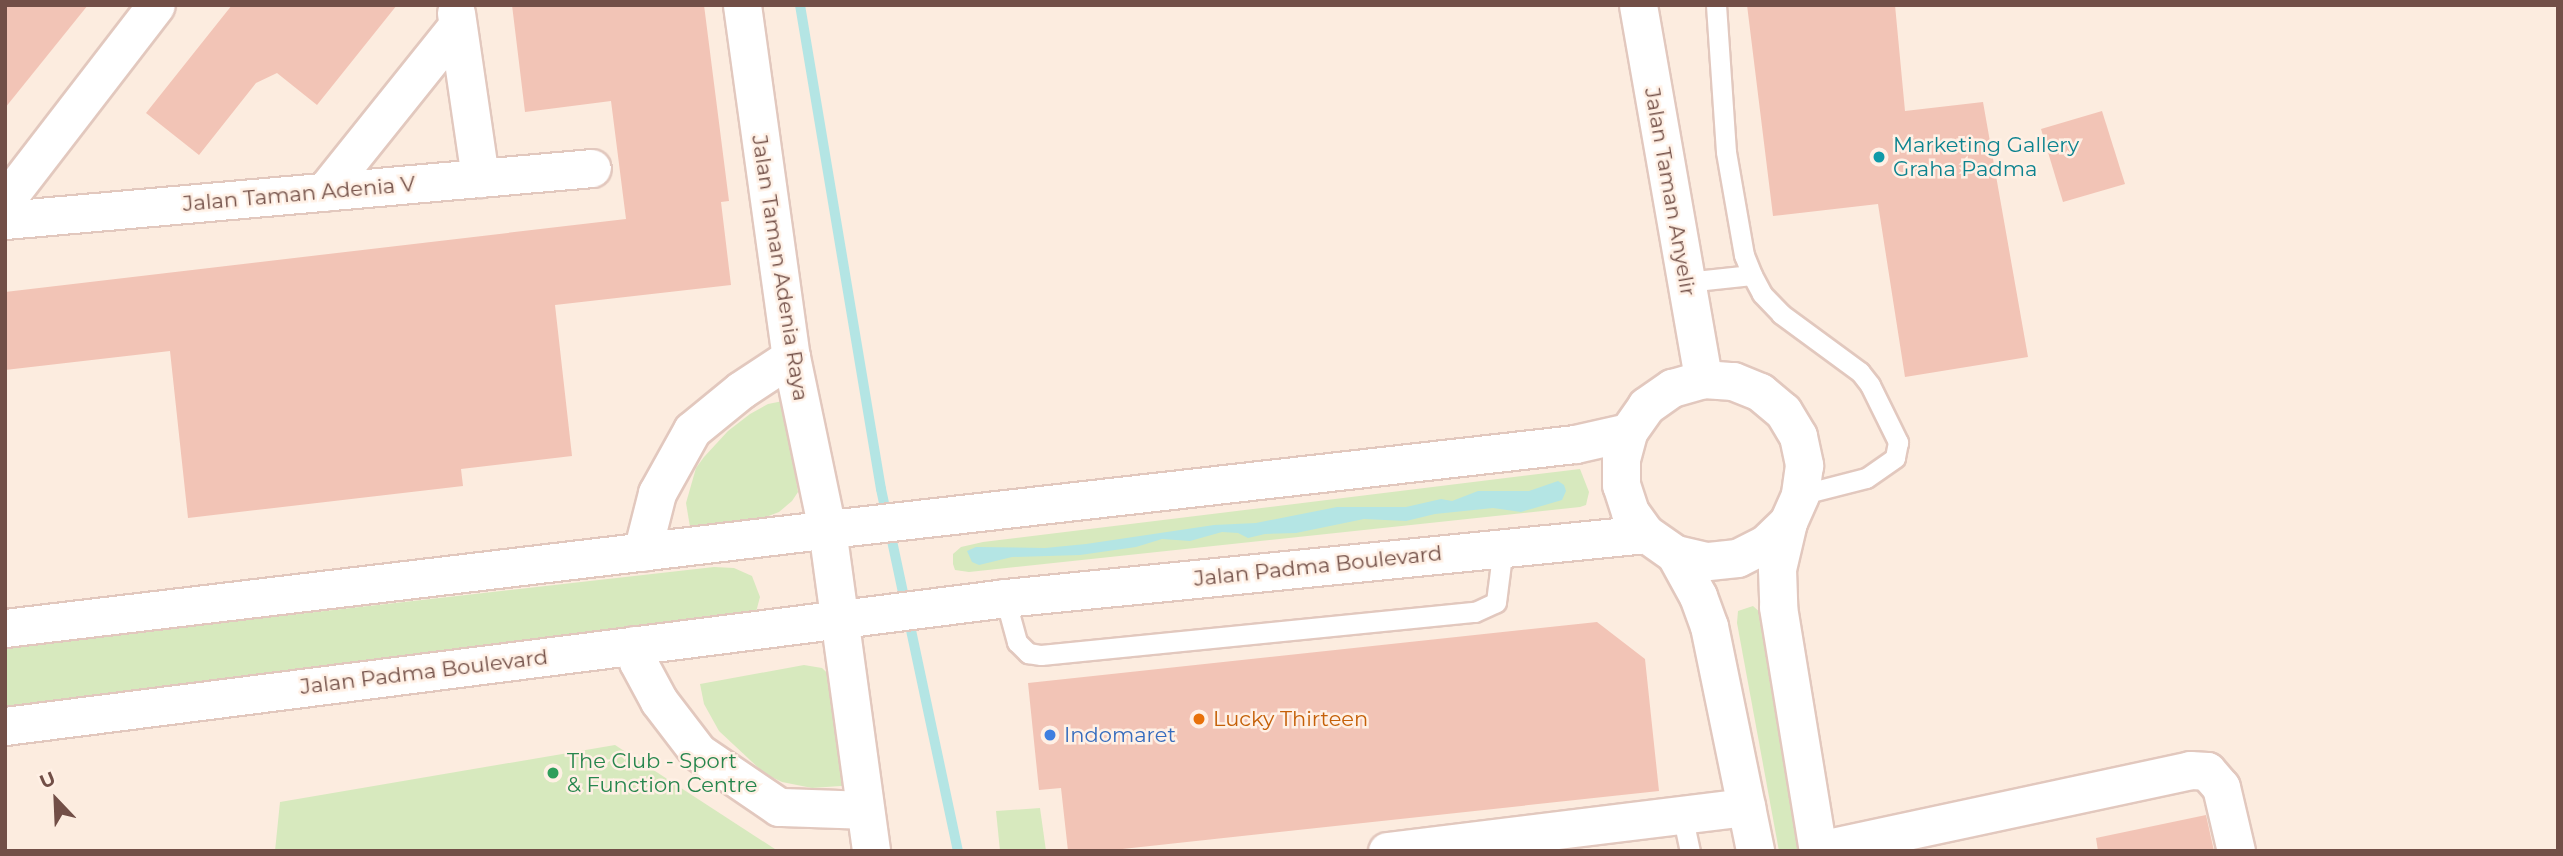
<!DOCTYPE html>
<html>
<head>
<meta charset="utf-8">
<style>
	body { margin:0 }
	#map { position:relative; width:2563px; height:856px; overflow:hidden; background:#fcecdf; font-family:Montserrat,sans-serif }
	div>[style] { position:absolute }
	.green>* { inset:0; background:#d7e9be }
	.water>* { inset:0; background:#b4e5e4 }
	.stream>* { height:10px; margin:-5px; padding:0 5px; transform-origin:5px; border-radius:5px; background:#b4e5e4 }
	.building>* { inset:0; background:#f2c4b6 }
	.roads { filter:drop-shadow(2px 0 #e2c8be) drop-shadow(-2px 0 #e2c8be) drop-shadow(0 2px #e2c8be) drop-shadow(0 -2px #e2c8be) }
	.lane>* { height:19px; margin:-9.5px; padding:0 9.5px; transform-origin:9.5px; border-radius:9.5px; background:#fff }
	.street>* { height:37px; margin:-18.5px; padding:0 18.5px; transform-origin:18.5px; border-radius:18.5px; background:#fff }
	.dots>* { width:19px; height:19px; translate:-50% -50%; box-sizing:border-box; border:4px solid #fff0e5; border-radius:50% }
	span { translate:-50% -50%; white-space:nowrap; text-align:center; line-height:1.15; -webkit-text-stroke:5px #fff0e5; paint-order:stroke }
	.culture-label { font-size:21px; color:#0d838f }
	.left { translate:0 -50%; text-align:left }
	.street-label { font-size:21px; color:#724f47 }
	.food-label { font-size:21px; color:#c56008 }
	.shop-label { font-size:21px; color:#366cbe }
	.leisure-label { font-size:21px; color:#27864d }
	.frame { position:absolute; inset:0; border:7px solid #724f47; pointer-events:none }
	.north { position:absolute; left:21px; top:765px; width:70px; height:70px; -webkit-text-stroke:5px #fff0e5; paint-order:stroke; rotate:337deg; font-size:19px; font-weight:700; line-height:28px; text-align:center; color:#724f47 }
	.north::after { content:''; display:block; margin:auto; width:24px; height:32px; background:#724f47; clip-path:polygon(50% 0,100% 100%,50% 72%,0 100%) }
</style>
</head>
<body>
<div id="map">
	<div class="green">
		<div style="clip-path:polygon(783px 401px,798px 492px,792px 501px,779px 512px,758px 520px,691px 533px,686px 503px,696px 468px,704px 457px,728px 431px,750px 414px,768px 404px)"></div>
		<div style="clip-path:polygon(1580px 469px,1589px 492px,1586px 505px,1580px 507px,969px 572px,955px 570px,953px 564px,953px 554px,961px 547px,983px 542px)"></div>
		<div style="clip-path:polygon(714px 567px,734px 568px,752px 576px,760px 597px,756px 612px,5px 708px,5px 647px)"></div>
		<div style="clip-path:polygon(1753px 606px,1762px 614px,1807px 851px,1779px 851px,1737px 623px,1738px 611px)"></div>
		<div style="clip-path:polygon(804px 665px,822px 668px,838px 683px,855px 785px,812px 788px,782px 782px,765px 774px,719px 731px,704px 704px,700px 684px)"></div>
		<div style="clip-path:polygon(615px 745px,778px 851px,275px 851px,280px 802px)"></div>
		<div style="clip-path:polygon(1040px 808px,1046px 851px,1000px 851px,996px 811px)"></div>
	</div>
	<div class="water">
		<div style="clip-path:polygon(1558px 481px,1564px 485px,1566px 491px,1562px 500px,1521px 512px,1493px 508px,1435px 514px,1406px 521px,1364px 519px,1296px 533px,1265px 534px,1248px 538px,1238px 533px,1222px 532px,1190px 541px,1162px 539px,1136px 547px,1080px 555px,1012px 557px,979px 565px,972px 562px,967px 551px,976px 547px,1045px 548px,1086px 544px,1214px 525px,1256px 523px,1337px 507px,1406px 507px,1441px 499px,1452px 501px,1478px 491px,1529px 491px)"></div>
	</div>
	<div class="stream">
		<div style="left:800px;top:5px;width:491px;rotate:80.5deg"></div>
		<div style="left:881px;top:489px;width:370px;rotate:78deg"></div>
	</div>
	<div class="building">
		<div style="clip-path:polygon(5px 5px,88px 5px,5px 108px)"></div>
		<div style="clip-path:polygon(232px 5px,397px 5px,317px 105px,277px 73px,256px 83px,199px 155px,146px 113px)"></div>
		<div style="clip-path:polygon(512px 5px,704px 5px,729px 201px,721px 202px,731px 285px,555px 305px,572px 456px,461px 469px,463px 486px,188px 518px,170px 351px,5px 370px,5px 292px,626px 219px,611px 101px,525px 112px)"></div>
		<div style="clip-path:polygon(1747px 5px,1895px 5px,1905px 111px,1983px 102px,2028px 357px,1905px 377px,1878px 204px,1773px 216px)"></div>
		<div style="clip-path:polygon(2102px 111px,2125px 184px,2063px 202px,2041px 129px)"></div>
		<div style="clip-path:polygon(1597px 622px,1645px 659px,1659px 791px,1104px 851px,1068px 851px,1061px 788px,1039px 790px,1028px 683px)"></div>
		<div style="clip-path:polygon(2206px 815px,2214px 851px,2098px 851px,2096px 838px)"></div>
	</div>
	<div class="roads">
		<div class="lane">
			<div style="left:1716px;top:5px;width:147px;rotate:86.1deg"></div>
			<div style="left:1726px;top:152px;width:105px;rotate:80.1deg"></div>
			<div style="left:1744px;top:255px;width:22px;rotate:68deg"></div>
			<div style="left:1752px;top:275px;width:21px;rotate:62deg"></div>
			<div style="left:1762px;top:294px;width:28px;rotate:46deg"></div>
			<div style="left:1781px;top:314px;width:98px;rotate:36.3deg"></div>
			<div style="left:1860px;top:372px;width:16px;rotate:52deg"></div>
			<div style="left:1870px;top:385px;width:64px;rotate:63.8deg"></div>
			<div style="left:1898px;top:442px;width:16px;rotate:101deg"></div>
			<div style="left:1895px;top:458px;width:35px;rotate:145deg"></div>
			<div style="left:1866px;top:478px;width:68px;rotate:165.6deg"></div>
			<div style="left:1686px;top:282px;width:66px;rotate:-6.1deg"></div>
			<div style="left:1005px;top:598px;width:46px;rotate:74.7deg"></div>
			<div style="left:1017px;top:642px;width:16px;rotate:45deg"></div>
			<div style="left:1028px;top:653px;width:13px;rotate:9deg"></div>
			<div style="left:1041px;top:655px;width:436px;rotate:-5.7deg"></div>
			<div style="left:1475px;top:612px;width:23px;rotate:-25deg"></div>
			<div style="left:1496px;top:602px;width:55px;rotate:-82.7deg"></div>
			<div style="left:1682px;top:814px;width:38px;rotate:78deg"></div>
		</div>
		<div class="street">
			<div style="left:742px;top:5px;width:355px;rotate:82.1deg"></div>
			<div style="left:791px;top:357px;width:176px;rotate:78.2deg"></div>
			<div style="left:827px;top:529px;width:325px;rotate:82.2deg"></div>
			<div style="left:1638px;top:5px;width:380px;rotate:80.1deg"></div>
			<div style="left:456px;top:13px;width:167px;rotate:81.7deg"></div>
			<div style="left:324px;top:192px;width:213px;rotate:-51.3deg"></div>
			<div style="left:5px;top:201px;width:247px;rotate:-52.4deg"></div>
			<div style="left:5px;top:220px;width:589px;rotate:-5.06deg"></div>
			<div style="left:1788px;top:522px;width:32px;rotate:136deg"></div>
			<div style="left:1765px;top:544px;width:31px;rotate:153deg"></div>
			<div style="left:1737px;top:558px;width:31px;rotate:174deg"></div>
			<div style="left:1706px;top:561px;width:32px;rotate:-167deg"></div>
			<div style="left:1675px;top:554px;width:35px;rotate:-145deg"></div>
			<div style="left:1646px;top:534px;width:27px;rotate:-126deg"></div>
			<div style="left:1630px;top:512px;width:28px;rotate:-108deg"></div>
			<div style="left:1621px;top:485px;width:26px;rotate:-90deg"></div>
			<div style="left:1621px;top:459px;width:28px;rotate:-75deg"></div>
			<div style="left:1628px;top:432px;width:32px;rotate:-55deg"></div>
			<div style="left:1646px;top:406px;width:32px;rotate:-35deg"></div>
			<div style="left:1672px;top:388px;width:32px;rotate:-16deg"></div>
			<div style="left:1703px;top:379px;width:30px;rotate:4deg"></div>
			<div style="left:1733px;top:381px;width:29px;rotate:22deg"></div>
			<div style="left:1760px;top:392px;width:30px;rotate:40deg"></div>
			<div style="left:1783px;top:411px;width:29px;rotate:59deg"></div>
			<div style="left:1798px;top:436px;width:30px;rotate:78deg"></div>
			<div style="left:1804px;top:465px;width:30px;rotate:98deg"></div>
			<div style="left:1800px;top:495px;width:30px;rotate:114deg"></div>
			<div style="left:1788px;top:522px;width:48px;rotate:103.2deg"></div>
			<div style="left:1777px;top:569px;width:38px;rotate:88deg"></div>
			<div style="left:1778px;top:607px;width:247px;rotate:80.7deg"></div>
			<div style="left:642px;top:552px;width:61px;rotate:-75.7deg"></div>
			<div style="left:657px;top:493px;width:72px;rotate:-60.9deg"></div>
			<div style="left:692px;top:430px;width:63px;rotate:-39.2deg"></div>
			<div style="left:741px;top:390px;width:60px;rotate:-33.4deg"></div>
			<div style="left:1675px;top:554px;width:48px;rotate:61.3deg"></div>
			<div style="left:1698px;top:596px;width:32px;rotate:70deg"></div>
			<div style="left:1709px;top:626px;width:230px;rotate:78.4deg"></div>
			<div style="left:5px;top:628px;width:831px;rotate:-6.84deg"></div>
			<div style="left:830px;top:529px;width:750px;rotate:-6.51deg"></div>
			<div style="left:1575px;top:444px;width:54px;rotate:-12.8deg"></div>
			<div style="left:634px;top:645px;width:17px;rotate:77deg"></div>
			<div style="left:638px;top:662px;width:44px;rotate:61.7deg"></div>
			<div style="left:659px;top:701px;width:64px;rotate:52.6deg"></div>
			<div style="left:698px;top:752px;width:98px;rotate:34.2deg"></div>
			<div style="left:779px;top:807px;width:85px;rotate:2deg"></div>
			<div style="left:5px;top:726px;width:1008px;rotate:-7.29deg"></div>
			<div style="left:1005px;top:598px;width:644px;rotate:-5.7deg"></div>
			<div style="left:1818px;top:850px;width:381px;rotate:-12.1deg"></div>
			<div style="left:2190px;top:770px;width:17px;rotate:3deg"></div>
			<div style="left:2207px;top:771px;width:21px;rotate:49deg"></div>
			<div style="left:2221px;top:787px;width:66px;rotate:76.8deg"></div>
			<div style="left:1387px;top:851px;width:362px;rotate:-7deg"></div>
		</div>
	</div>
	<div class="dots">
		<div style="left:1879px;top:157px;background:#0f9aa8"></div>
		<div style="left:1199px;top:719px;background:#e8710a"></div>
		<div style="left:1050px;top:735px;background:#3f7fe0"></div>
		<div style="left:553px;top:773px;background:#2e9e5b"></div>
	</div>
	<div class="culture-label">
		<span class="left" style="left:1893px;top:157px">Marketing Gallery<br>Graha Padma</span>
	</div>
	<div class="street-label">
		<span style="left:1670px;top:192px;rotate:80deg">Jalan Taman Anyelir</span>
		<span style="left:299px;top:194px;rotate:-5deg">Jalan Taman Adenia V</span>
		<span style="left:780px;top:268px;rotate:81deg">Jalan Taman Adenia Raya</span>
		<span style="left:1318px;top:566px;rotate:-6deg">Jalan Padma Boulevard</span>
		<span style="left:424px;top:672px;rotate:-7deg">Jalan Padma Boulevard</span>
	</div>
	<div class="food-label">
		<span class="left" style="left:1213px;top:719px">Lucky Thirteen</span>
	</div>
	<div class="shop-label">
		<span class="left" style="left:1064px;top:735px">Indomaret</span>
	</div>
	<div class="leisure-label">
		<span class="left" style="left:567px;top:773px">The Club - Sport<br>&amp; Function Centre</span>
	</div>
	<div class="frame"></div>
	<div class="north">U</div>
</div>
</body>
</html>
